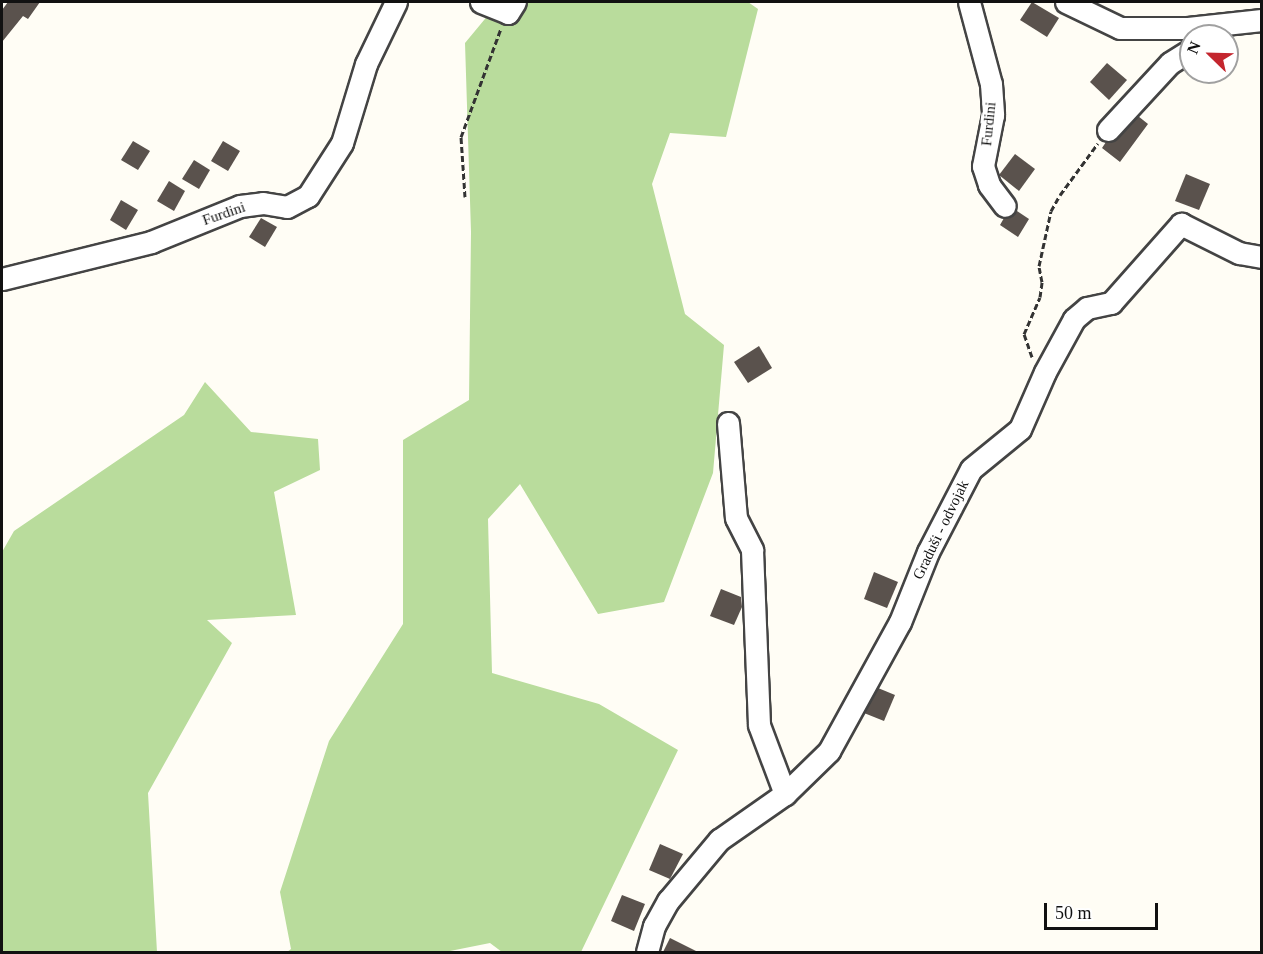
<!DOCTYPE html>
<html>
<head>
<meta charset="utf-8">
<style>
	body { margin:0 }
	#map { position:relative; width:1263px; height:954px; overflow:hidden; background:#fffdf5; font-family:Georgia,serif }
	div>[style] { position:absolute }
	.forest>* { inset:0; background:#b9dc9c }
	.building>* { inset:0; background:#5a524d }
	.path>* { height:3px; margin-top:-1.5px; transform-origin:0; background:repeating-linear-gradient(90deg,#333 0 6px,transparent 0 9px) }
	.roads { filter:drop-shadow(2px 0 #444) drop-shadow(-2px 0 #444) drop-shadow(0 2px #444) drop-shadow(0 -2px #444) }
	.minor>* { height:21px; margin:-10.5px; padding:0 10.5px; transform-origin:10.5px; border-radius:10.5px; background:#fff }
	span { translate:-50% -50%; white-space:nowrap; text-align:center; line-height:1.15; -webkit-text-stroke:6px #fff; paint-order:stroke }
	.street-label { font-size:15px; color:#111 }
	.frame { position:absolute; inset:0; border:3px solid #111; pointer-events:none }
	.north { position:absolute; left:1179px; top:24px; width:60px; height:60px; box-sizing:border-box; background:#fff; border:2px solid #a0a0a0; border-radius:50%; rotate:293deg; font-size:16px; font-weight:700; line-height:24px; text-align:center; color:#111 }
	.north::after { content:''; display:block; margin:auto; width:21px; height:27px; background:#c4262e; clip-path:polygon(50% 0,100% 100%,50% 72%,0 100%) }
	.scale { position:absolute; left:1044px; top:903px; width:114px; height:27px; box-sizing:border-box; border:3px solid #111; border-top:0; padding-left:8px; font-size:18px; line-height:21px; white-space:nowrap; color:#111; -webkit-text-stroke:4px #fff; paint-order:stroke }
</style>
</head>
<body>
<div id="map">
	<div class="forest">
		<div style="clip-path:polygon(499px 2px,748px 2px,758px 9px,726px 137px,670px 133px,652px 184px,685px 314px,724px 345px,713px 473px,664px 602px,598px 614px,520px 484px,488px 519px,492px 673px,599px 704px,678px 750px,581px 952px,502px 952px,490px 943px,445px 952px,287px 952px,291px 949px,280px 892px,329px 741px,403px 624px,403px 440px,469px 400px,471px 232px,465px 43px)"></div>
		<div style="clip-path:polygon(205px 382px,251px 432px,318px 439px,320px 470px,274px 492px,296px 615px,207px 620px,232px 643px,148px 793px,157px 952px,2px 952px,2px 552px,14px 531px,184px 415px)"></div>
	</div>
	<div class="building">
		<div style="clip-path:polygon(8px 2px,40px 2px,28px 19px,23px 16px,2px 42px,2px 10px)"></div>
		<div style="clip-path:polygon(1032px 2px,1059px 18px,1047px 37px,1020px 20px)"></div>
		<div style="clip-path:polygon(1107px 63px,1127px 80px,1109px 100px,1090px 82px)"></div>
		<div style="clip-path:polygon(1138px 116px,1148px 124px,1120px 162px,1102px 148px,1106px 142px,1117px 139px)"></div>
		<div style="clip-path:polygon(133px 141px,150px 151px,138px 170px,121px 160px)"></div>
		<div style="clip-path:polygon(223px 141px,240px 151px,228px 171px,211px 161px)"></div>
		<div style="clip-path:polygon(1015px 154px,1035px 169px,1019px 191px,999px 175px)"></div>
		<div style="clip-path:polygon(194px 160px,210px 170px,199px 189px,182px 179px)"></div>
		<div style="clip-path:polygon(1186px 174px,1210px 184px,1199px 210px,1175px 201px)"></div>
		<div style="clip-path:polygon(169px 181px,185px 191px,174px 211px,157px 201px)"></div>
		<div style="clip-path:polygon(121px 200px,138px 210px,126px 230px,110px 220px)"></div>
		<div style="clip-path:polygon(1017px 211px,1029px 219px,1018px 237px,1000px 225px,1004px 218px,1012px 216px)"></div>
		<div style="clip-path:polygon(261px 218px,277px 227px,265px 247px,249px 237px)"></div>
		<div style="clip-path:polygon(759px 346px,772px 368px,748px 383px,734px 362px)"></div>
		<div style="clip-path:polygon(874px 572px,898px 582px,887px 608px,864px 599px)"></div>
		<div style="clip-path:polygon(721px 589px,741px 597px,742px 607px,734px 625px,710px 616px)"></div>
		<div style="clip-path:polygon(878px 688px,895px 695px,884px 721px,864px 713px)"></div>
		<div style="clip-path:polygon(660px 844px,683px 854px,670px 879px,649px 870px)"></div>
		<div style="clip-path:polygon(622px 895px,645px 904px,634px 931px,611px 921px)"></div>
		<div style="clip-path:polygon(670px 938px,698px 952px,663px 952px)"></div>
	</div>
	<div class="path">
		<div style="left:465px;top:197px;width:60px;rotate:-93.8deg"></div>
		<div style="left:461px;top:137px;width:116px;rotate:-69.8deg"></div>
		<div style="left:1032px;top:357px;width:24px;rotate:-109deg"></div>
		<div style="left:1024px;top:334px;width:40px;rotate:-66.6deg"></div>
		<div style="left:1040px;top:297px;width:15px;rotate:-82deg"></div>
		<div style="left:1042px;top:282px;width:16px;rotate:-101deg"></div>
		<div style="left:1039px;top:266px;width:56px;rotate:-77.7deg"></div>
		<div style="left:1051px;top:211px;width:18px;rotate:-61deg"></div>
		<div style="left:1060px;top:195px;width:64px;rotate:-53.8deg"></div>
	</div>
	<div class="roads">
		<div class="minor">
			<div style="left:481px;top:2px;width:29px;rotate:22deg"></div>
			<div style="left:508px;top:13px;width:13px;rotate:-58deg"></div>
			<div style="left:969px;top:2px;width:85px;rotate:75deg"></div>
			<div style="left:991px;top:84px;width:31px;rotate:86deg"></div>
			<div style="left:993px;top:115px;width:52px;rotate:101.1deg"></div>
			<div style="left:983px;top:166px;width:20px;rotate:72deg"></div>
			<div style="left:989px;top:185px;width:26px;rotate:53deg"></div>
			<div style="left:1066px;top:2px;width:60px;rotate:25.7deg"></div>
			<div style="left:1120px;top:28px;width:68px"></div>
			<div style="left:1188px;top:28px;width:74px;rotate:-6.2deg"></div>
			<div style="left:1108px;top:130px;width:91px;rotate:-47.2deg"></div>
			<div style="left:1170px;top:63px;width:25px;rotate:-32deg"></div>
			<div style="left:2px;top:279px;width:154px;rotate:-13.9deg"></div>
			<div style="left:151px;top:242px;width:96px;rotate:-22deg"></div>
			<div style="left:240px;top:206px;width:23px;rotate:-7deg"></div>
			<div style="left:263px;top:203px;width:24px;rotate:9deg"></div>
			<div style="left:287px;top:207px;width:24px;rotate:-28deg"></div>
			<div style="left:308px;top:196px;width:63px;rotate:-57.3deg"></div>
			<div style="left:342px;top:143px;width:83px;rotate:-73.1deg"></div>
			<div style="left:366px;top:64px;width:69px;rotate:-64.2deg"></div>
			<div style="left:728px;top:423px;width:95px;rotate:85.2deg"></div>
			<div style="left:736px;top:518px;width:36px;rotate:63deg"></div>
			<div style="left:752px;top:550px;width:175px;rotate:87.7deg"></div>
			<div style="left:759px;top:725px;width:74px;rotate:69.4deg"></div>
			<div style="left:647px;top:952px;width:27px;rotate:-75deg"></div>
			<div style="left:654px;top:926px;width:29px;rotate:-61deg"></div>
			<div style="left:668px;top:901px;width:80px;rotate:-50.1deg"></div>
			<div style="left:719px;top:840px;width:80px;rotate:-34.9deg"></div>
			<div style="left:785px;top:794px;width:62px;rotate:-44.3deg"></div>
			<div style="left:829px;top:751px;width:147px;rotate:-61.2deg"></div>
			<div style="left:900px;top:622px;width:75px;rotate:-68.2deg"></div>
			<div style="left:928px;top:552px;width:93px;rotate:-62.6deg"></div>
			<div style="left:971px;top:469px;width:63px;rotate:-39.2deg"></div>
			<div style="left:1020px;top:429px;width:62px;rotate:-66.3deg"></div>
			<div style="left:1045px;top:372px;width:60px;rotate:-61.3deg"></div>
			<div style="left:1074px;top:319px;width:17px;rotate:-40deg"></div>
			<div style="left:1087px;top:308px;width:25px;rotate:-12deg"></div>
			<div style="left:1111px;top:303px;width:106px;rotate:-48.5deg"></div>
			<div style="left:1181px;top:224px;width:65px;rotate:26.6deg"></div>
			<div style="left:1239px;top:253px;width:23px;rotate:10deg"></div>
		</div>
	</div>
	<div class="street-label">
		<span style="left:989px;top:124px;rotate:-84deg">Furdini</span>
		<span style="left:224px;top:214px;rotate:-19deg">Furdini</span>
		<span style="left:941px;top:530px;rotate:-64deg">Graduši - odvojak</span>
	</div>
	<div class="frame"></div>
	<div class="north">N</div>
	<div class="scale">50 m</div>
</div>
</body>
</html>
